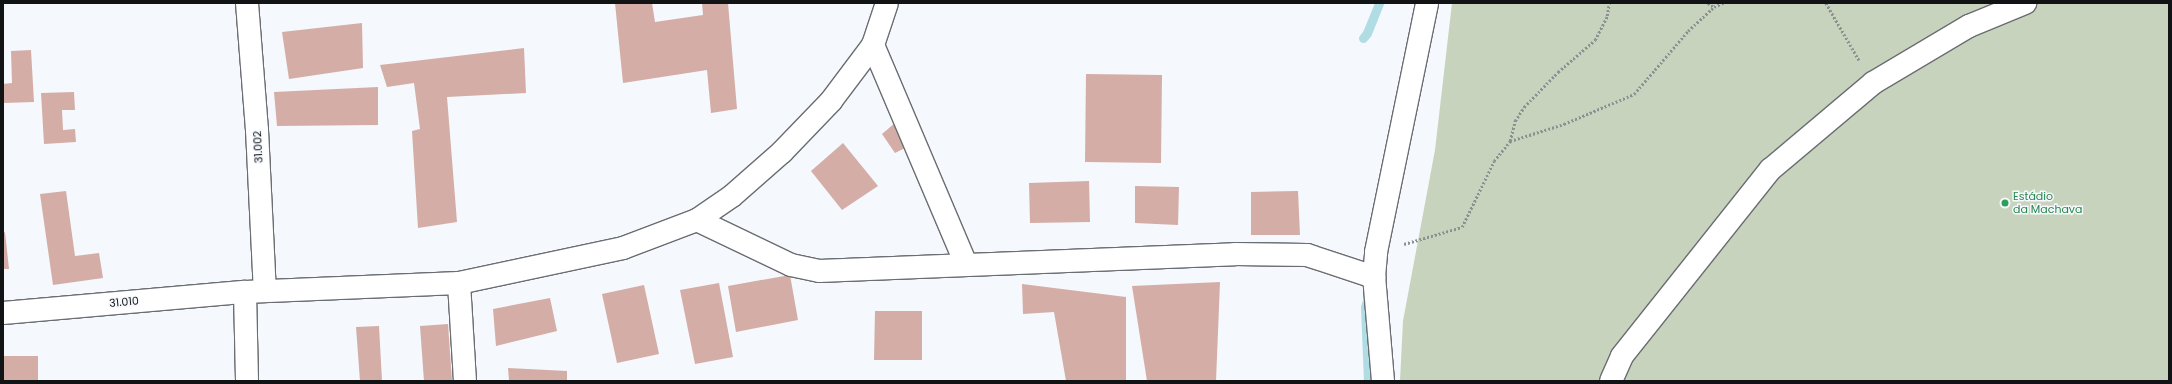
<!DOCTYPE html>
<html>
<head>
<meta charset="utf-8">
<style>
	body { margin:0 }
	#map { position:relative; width:2172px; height:384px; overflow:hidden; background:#f5f8fd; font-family:Poppins,sans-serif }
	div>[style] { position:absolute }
	.green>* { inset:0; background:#c7d3bc }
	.stream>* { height:9px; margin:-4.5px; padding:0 4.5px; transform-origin:4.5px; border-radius:4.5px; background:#b0dce3 }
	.building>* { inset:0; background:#d4ada6 }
	.path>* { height:2.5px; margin-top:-1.25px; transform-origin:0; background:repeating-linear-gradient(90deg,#8d9093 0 2px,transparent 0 4px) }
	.roads { filter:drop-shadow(1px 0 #6a6d71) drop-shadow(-1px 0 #6a6d71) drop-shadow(0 1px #6a6d71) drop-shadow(0 -1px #6a6d71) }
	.minor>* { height:22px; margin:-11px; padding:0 11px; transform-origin:11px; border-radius:11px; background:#fff }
	.dots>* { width:11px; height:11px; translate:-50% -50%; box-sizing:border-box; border:2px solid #f5f8fd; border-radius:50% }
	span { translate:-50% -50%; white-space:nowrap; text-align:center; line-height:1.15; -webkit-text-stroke:3px #f5f8fd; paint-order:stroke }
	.street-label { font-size:11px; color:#121315 }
	.leisure-label { font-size:11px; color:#27864d }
	.left { translate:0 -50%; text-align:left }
	.frame { position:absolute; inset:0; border:4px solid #121315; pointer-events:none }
</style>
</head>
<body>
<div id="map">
	<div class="green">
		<div style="clip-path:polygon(1452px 3px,2169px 3px,2169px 381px,1400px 381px,1403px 321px,1435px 150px)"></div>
	</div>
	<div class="stream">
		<div style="left:1363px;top:38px;width:6px;rotate:-51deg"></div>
		<div style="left:1367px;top:33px;width:32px;rotate:-68deg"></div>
		<div style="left:1368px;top:296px;width:11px;rotate:105deg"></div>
		<div style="left:1365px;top:307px;width:74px;rotate:87.7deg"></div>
	</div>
	<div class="building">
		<div style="clip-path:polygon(615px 3px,652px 3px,655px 22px,703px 15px,702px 3px,728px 3px,737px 109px,711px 113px,707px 70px,623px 83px)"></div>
		<div style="clip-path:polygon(362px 23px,363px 68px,289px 79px,282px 32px)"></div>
		<div style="clip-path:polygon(524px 48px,526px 93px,447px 97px,457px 222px,418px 228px,412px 131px,420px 129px,414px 83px,387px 87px,380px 65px)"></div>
		<div style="clip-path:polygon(31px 50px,34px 102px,3px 103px,3px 84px,12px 83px,11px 51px)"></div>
		<div style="clip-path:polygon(1086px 74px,1162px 75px,1161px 163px,1085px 162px)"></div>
		<div style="clip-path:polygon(378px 87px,378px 125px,277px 126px,274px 92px)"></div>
		<div style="clip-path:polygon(74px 92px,75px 110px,62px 110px,63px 130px,75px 129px,76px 142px,44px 144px,41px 93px)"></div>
		<div style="clip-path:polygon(895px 123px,909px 146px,895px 153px,882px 134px)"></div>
		<div style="clip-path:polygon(843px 143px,878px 186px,842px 210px,811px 171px)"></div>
		<div style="clip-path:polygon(1089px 181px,1090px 222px,1030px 223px,1029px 183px)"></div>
		<div style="clip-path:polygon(1135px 186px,1179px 187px,1178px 225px,1135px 223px)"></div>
		<div style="clip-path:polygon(66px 191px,75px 256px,99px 253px,103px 278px,53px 285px,40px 194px)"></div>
		<div style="clip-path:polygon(1298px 191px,1300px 235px,1251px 235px,1251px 192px)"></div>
		<div style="clip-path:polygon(5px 232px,9px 269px,3px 269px,3px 233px)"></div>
		<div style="clip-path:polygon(790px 275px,798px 320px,736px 332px,728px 286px)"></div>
		<div style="clip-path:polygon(1220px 282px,1216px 381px,1147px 381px,1132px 286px)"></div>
		<div style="clip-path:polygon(719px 283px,733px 357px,695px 364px,680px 290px)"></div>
		<div style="clip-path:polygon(1022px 284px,1126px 297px,1126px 381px,1066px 381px,1054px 312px,1023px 314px)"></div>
		<div style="clip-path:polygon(644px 285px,659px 354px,617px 363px,602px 294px)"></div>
		<div style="clip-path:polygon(550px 298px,557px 331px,496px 346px,493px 309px)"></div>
		<div style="clip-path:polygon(875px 311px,922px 311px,922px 360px,874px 360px)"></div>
		<div style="clip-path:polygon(448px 324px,452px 381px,424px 381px,420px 326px)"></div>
		<div style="clip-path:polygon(379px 326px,382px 381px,360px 381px,356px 327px)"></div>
		<div style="clip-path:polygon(3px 356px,38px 356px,38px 381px,3px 381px)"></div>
		<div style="clip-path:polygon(508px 368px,567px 371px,567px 381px,509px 381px)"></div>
	</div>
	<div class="path">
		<div style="left:1708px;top:3px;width:7px;rotate:34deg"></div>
		<div style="left:1826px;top:3px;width:66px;rotate:59.9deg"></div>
		<div style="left:1510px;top:141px;width:57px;rotate:-17.5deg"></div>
		<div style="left:1564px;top:124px;width:76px;rotate:-23.2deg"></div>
		<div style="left:1634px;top:94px;width:83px;rotate:-49.4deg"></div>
		<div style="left:1688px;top:31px;width:35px;rotate:-43deg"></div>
		<div style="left:1714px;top:7px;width:10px;rotate:-24deg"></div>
		<div style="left:1404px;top:244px;width:60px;rotate:-16.3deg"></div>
		<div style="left:1462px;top:227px;width:73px;rotate:-64.1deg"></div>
		<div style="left:1494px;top:161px;width:26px;rotate:-51deg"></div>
		<div style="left:1510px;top:141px;width:21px;rotate:-76deg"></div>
		<div style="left:1515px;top:121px;width:17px;rotate:-57deg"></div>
		<div style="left:1524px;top:107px;width:49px;rotate:-45.8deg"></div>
		<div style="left:1558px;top:72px;width:49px;rotate:-40.9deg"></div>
		<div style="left:1595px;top:40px;width:27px;rotate:-63deg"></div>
		<div style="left:1607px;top:16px;width:13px;rotate:-81deg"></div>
	</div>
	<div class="roads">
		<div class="minor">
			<div style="left:247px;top:3px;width:127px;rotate:85.5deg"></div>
			<div style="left:257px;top:130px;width:161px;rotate:87.2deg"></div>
			<div style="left:873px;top:45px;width:238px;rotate:67deg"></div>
			<div style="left:697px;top:220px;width:104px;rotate:25.6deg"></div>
			<div style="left:791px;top:265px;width:29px;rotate:12deg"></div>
			<div style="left:819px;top:271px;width:416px;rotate:-2.3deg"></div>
			<div style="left:1235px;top:254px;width:72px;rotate:0.8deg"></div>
			<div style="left:1307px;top:255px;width:71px;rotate:18.2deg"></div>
			<div style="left:459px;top:283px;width:98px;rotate:86.5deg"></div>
			<div style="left:245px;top:292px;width:89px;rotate:88.7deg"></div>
			<div style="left:3px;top:313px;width:243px;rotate:-5deg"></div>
			<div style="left:245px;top:292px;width:214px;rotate:-2.4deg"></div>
			<div style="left:459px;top:283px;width:168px;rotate:-12deg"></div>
			<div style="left:623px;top:248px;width:79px;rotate:-20.7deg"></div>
			<div style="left:697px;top:220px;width:42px;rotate:-34.4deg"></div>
			<div style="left:732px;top:196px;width:67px;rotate:-41.3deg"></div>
			<div style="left:782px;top:152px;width:71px;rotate:-46.1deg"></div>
			<div style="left:831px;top:101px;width:70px;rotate:-53.1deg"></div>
			<div style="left:873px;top:45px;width:44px;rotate:-71.6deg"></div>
			<div style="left:1383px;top:381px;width:104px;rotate:-94.9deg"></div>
			<div style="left:1374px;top:277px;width:25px;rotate:-85deg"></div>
			<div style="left:1376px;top:252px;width:254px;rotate:-78.4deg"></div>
			<div style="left:1611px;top:381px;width:27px;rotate:-66deg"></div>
			<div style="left:1622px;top:356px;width:239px;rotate:-51.5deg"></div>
			<div style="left:1771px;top:169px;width:133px;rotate:-40.1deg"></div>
			<div style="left:1873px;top:83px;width:112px;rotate:-30.7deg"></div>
			<div style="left:1969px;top:26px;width:61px;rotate:-22.3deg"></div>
		</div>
	</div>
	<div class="dots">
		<div style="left:2005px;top:203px;background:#2e9e5b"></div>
	</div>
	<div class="street-label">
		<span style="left:258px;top:147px;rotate:-93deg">31.002</span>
		<span style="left:124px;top:302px;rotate:-5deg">31.010</span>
	</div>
	<div class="leisure-label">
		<span class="left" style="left:2013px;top:203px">Estádio<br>da Machava</span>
	</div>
	<div class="frame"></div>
</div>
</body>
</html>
